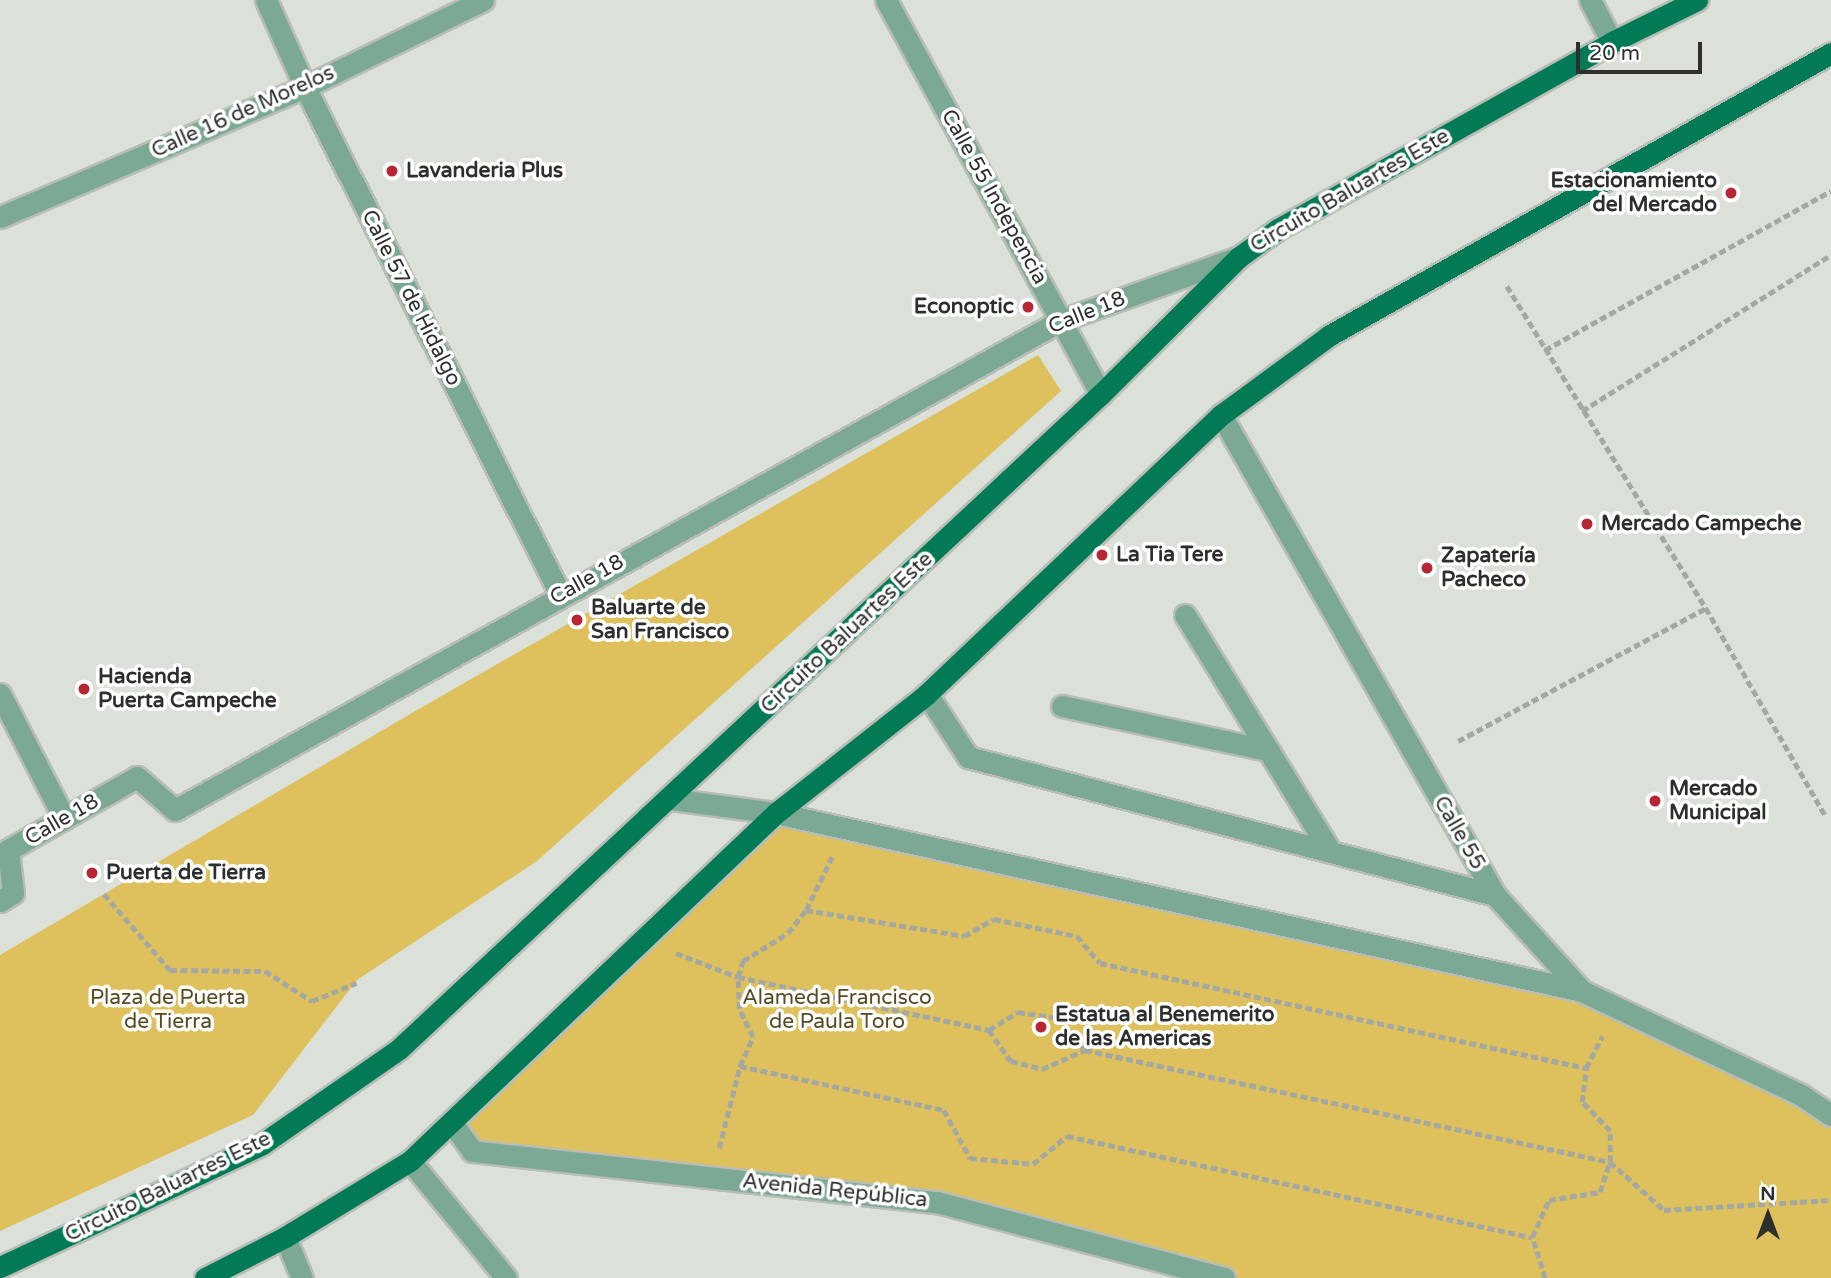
<!DOCTYPE html>
<html>
<head>
<meta charset="utf-8">
<style>
	body { margin:0 }
	#map { position:relative; width:1831px; height:1278px; overflow:hidden; background:#dbe1d9; font-family:"Varela Round",sans-serif }
	div>[style] { position:absolute }
	.green>* { inset:0; background:#dec05d }
	.path>* { height:4.5px; margin-top:-2.25px; transform-origin:0; background:repeating-linear-gradient(90deg,#a3a9a2 0 7px,transparent 0 10.5px) }
	.roads { filter:drop-shadow(2px 0 #b8bdb6) drop-shadow(-2px 0 #b8bdb6) drop-shadow(0 2px #b8bdb6) drop-shadow(0 -2px #b8bdb6) }
	.minor>* { height:21px; margin:-10.5px; padding:0 10.5px; transform-origin:10.5px; border-radius:10.5px; background:#7ca993 }
	.major>* { height:21px; margin:-10.5px; padding:0 10.5px; transform-origin:10.5px; border-radius:10.5px; background:#017a55 }
	.dots>* { width:19px; height:19px; translate:-50% -50%; box-sizing:border-box; border:4px solid #fff; border-radius:50% }
	span { translate:-50% -50%; white-space:nowrap; text-align:center; line-height:1.15; -webkit-text-stroke:7px #fff; paint-order:stroke }
	.street-label { font-size:21px; color:#2c2f2c }
	.poi-label { font-size:21px; color:#2c2f2c; font-weight:700 }
	.left { translate:0 -50%; text-align:left }
	.right { translate:-100% -50%; text-align:right }
	.park-label { font-size:21px; color:#584b1f }
	.north { position:absolute; left:1733px; top:1180px; width:70px; height:70px; -webkit-text-stroke:5px #fff; paint-order:stroke; rotate:0deg; font-size:19px; font-weight:700; line-height:28px; text-align:center; color:#2c2f2c }
	.north::after { content:''; display:block; margin:auto; width:24px; height:32px; background:#2c2f2c; clip-path:polygon(50% 0,100% 100%,50% 72%,0 100%) }
	.scale { position:absolute; left:1576px; top:42px; width:126px; height:32px; box-sizing:border-box; border:4px solid #2c2f2c; border-top:0; padding-left:9px; font-size:21px; line-height:24px; white-space:nowrap; color:#2c2f2c; -webkit-text-stroke:5px #fff; paint-order:stroke }
</style>
</head>
<body>
<div id="map">
	<div class="green">
		<div style="clip-path:polygon(1038px 355px,1061px 391px,537px 861px,357px 980px,253px 1115px,0 1231px,0 955px,417px 710px)"></div>
		<div style="clip-path:polygon(776px 813px,1582px 991px,1831px 1115px,1831px 1278px,1224px 1278px,937px 1202px,472px 1151px,452px 1123px)"></div>
	</div>
	<div class="path">
		<div style="left:1507px;top:286px;width:379px;rotate:58.3deg"></div>
		<div style="left:1706px;top:608px;width:239px;rotate:60.1deg"></div>
		<div style="left:1545px;top:350px;width:327px;rotate:-29.1deg"></div>
		<div style="left:1582px;top:411px;width:294px;rotate:-32.1deg"></div>
		<div style="left:1458px;top:741px;width:281px;rotate:-28.2deg"></div>
		<div style="left:104px;top:894px;width:101px;rotate:49deg"></div>
		<div style="left:170px;top:970px;width:95px;rotate:0.6deg"></div>
		<div style="left:265px;top:971px;width:56px;rotate:32.6deg"></div>
		<div style="left:312px;top:1001px;width:48px;rotate:-22.2deg"></div>
		<div style="left:806px;top:910px;width:160px;rotate:9.3deg"></div>
		<div style="left:964px;top:936px;width:34px;rotate:-30deg"></div>
		<div style="left:994px;top:919px;width:85px;rotate:11.6deg"></div>
		<div style="left:1077px;top:936px;width:35px;rotate:50deg"></div>
		<div style="left:1100px;top:963px;width:497px;rotate:12.2deg"></div>
		<div style="left:676px;top:953px;width:66px;rotate:21.2deg"></div>
		<div style="left:738px;top:977px;width:257px;rotate:11.9deg"></div>
		<div style="left:989px;top:1030px;width:34px;rotate:-32deg"></div>
		<div style="left:1018px;top:1012px;width:41px;rotate:8.3deg"></div>
		<div style="left:1059px;top:1018px;width:41px;rotate:50.9deg"></div>
		<div style="left:1085px;top:1050px;width:537px;rotate:12.04deg"></div>
		<div style="left:1610px;top:1162px;width:72px;rotate:41.6deg"></div>
		<div style="left:1664px;top:1210px;width:167px;rotate:-3.4deg"></div>
		<div style="left:989px;top:1030px;width:38px;rotate:55deg"></div>
		<div style="left:1011px;top:1061px;width:32px;rotate:14deg"></div>
		<div style="left:1042px;top:1069px;width:47px;rotate:-23.8deg"></div>
		<div style="left:740px;top:1066px;width:209px;rotate:12.2deg"></div>
		<div style="left:944px;top:1110px;width:55px;rotate:61.6deg"></div>
		<div style="left:970px;top:1158px;width:63px;rotate:5.4deg"></div>
		<div style="left:1033px;top:1164px;width:44px;rotate:-39.5deg"></div>
		<div style="left:1067px;top:1136px;width:476px;rotate:12.3deg"></div>
		<div style="left:719px;top:1148px;width:85px;rotate:-75.6deg"></div>
		<div style="left:740px;top:1066px;width:32px;rotate:-66deg"></div>
		<div style="left:753px;top:1037px;width:31px;rotate:-117deg"></div>
		<div style="left:739px;top:1009px;width:32px;rotate:-92deg"></div>
		<div style="left:738px;top:977px;width:17px;rotate:-73deg"></div>
		<div style="left:743px;top:961px;width:53px;rotate:-31.9deg"></div>
		<div style="left:788px;top:933px;width:29px;rotate:-52deg"></div>
		<div style="left:806px;top:910px;width:59px;rotate:-63.9deg"></div>
		<div style="left:1545px;top:1278px;width:43px;rotate:-107.6deg"></div>
		<div style="left:1532px;top:1237px;width:41px;rotate:-65.3deg"></div>
		<div style="left:1549px;top:1200px;width:52px;rotate:-8.9deg"></div>
		<div style="left:1600px;top:1192px;width:32px;rotate:-72deg"></div>
		<div style="left:1610px;top:1162px;width:31px;rotate:-90deg"></div>
		<div style="left:1610px;top:1131px;width:40px;rotate:-134deg"></div>
		<div style="left:1582px;top:1102px;width:34px;rotate:-83deg"></div>
		<div style="left:1586px;top:1068px;width:36px;rotate:-63deg"></div>
	</div>
	<div class="roads">
		<div class="minor">
			<div style="left:266px;top:0;width:95px;rotate:65.9deg"></div>
			<div style="left:305px;top:87px;width:568px;rotate:63.3deg"></div>
			<div style="left:886px;top:0;width:449px;rotate:61.4deg"></div>
			<div style="left:1590px;top:0;width:47px;rotate:62.4deg"></div>
			<div style="left:0;top:217px;width:332px;rotate:-23.1deg"></div>
			<div style="left:305px;top:87px;width:198px;rotate:-26deg"></div>
			<div style="left:1221px;top:415px;width:553px;rotate:60.28deg"></div>
			<div style="left:1495px;top:895px;width:130px;rotate:47.8deg"></div>
			<div style="left:1582px;top:991px;width:242px;rotate:25.4deg"></div>
			<div style="left:1801px;top:1095px;width:36px;rotate:34deg"></div>
			<div style="left:1185px;top:615px;width:278px;rotate:58.4deg"></div>
			<div style="left:0;top:694px;width:140px;rotate:62.7deg"></div>
			<div style="left:927px;top:694px;width:75px;rotate:56.9deg"></div>
			<div style="left:968px;top:757px;width:545px;rotate:14.67deg"></div>
			<div style="left:1062px;top:706px;width:211px;rotate:12.1deg"></div>
			<div style="left:670px;top:799px;width:107px;rotate:7.5deg"></div>
			<div style="left:776px;top:813px;width:825px;rotate:12.45deg"></div>
			<div style="left:0;top:901px;width:15px;rotate:-32deg"></div>
			<div style="left:13px;top:893px;width:43px;rotate:-96.6deg"></div>
			<div style="left:8px;top:850px;width:148px;rotate:-29.5deg"></div>
			<div style="left:137px;top:777px;width:50px;rotate:41deg"></div>
			<div style="left:175px;top:810px;width:1013px;rotate:-28.92deg"></div>
			<div style="left:1062px;top:320px;width:188px;rotate:-19.6deg"></div>
			<div style="left:452px;top:1123px;width:34px;rotate:54deg"></div>
			<div style="left:472px;top:1151px;width:468px;rotate:6.3deg"></div>
			<div style="left:937px;top:1202px;width:297px;rotate:14.8deg"></div>
			<div style="left:410px;top:1161px;width:151px;rotate:50.6deg"></div>
			<div style="left:285px;top:1237px;width:44px;rotate:67.5deg"></div>
		</div>
		<div class="major">
			<div style="left:0;top:1267px;width:289px;rotate:-25.1deg"></div>
			<div style="left:262px;top:1144px;width:167px;rotate:-34.7deg"></div>
			<div style="left:399px;top:1049px;width:960px;rotate:-43.02deg"></div>
			<div style="left:1101px;top:394px;width:194px;rotate:-44.8deg"></div>
			<div style="left:1239px;top:257px;width:48px;rotate:-35.7deg"></div>
			<div style="left:1278px;top:229px;width:383px;rotate:-29.2deg"></div>
			<div style="left:1612px;top:42px;width:95px;rotate:-26.3deg"></div>
			<div style="left:205px;top:1278px;width:90px;rotate:-27.1deg"></div>
			<div style="left:285px;top:1237px;width:146px;rotate:-31.3deg"></div>
			<div style="left:410px;top:1161px;width:505px;rotate:-43.56deg"></div>
			<div style="left:776px;top:813px;width:192px;rotate:-38.2deg"></div>
			<div style="left:927px;top:694px;width:405px;rotate:-43.5deg"></div>
			<div style="left:1221px;top:415px;width:135px;rotate:-36.3deg"></div>
			<div style="left:1330px;top:335px;width:575px;rotate:-29.37deg"></div>
		</div>
	</div>
	<div class="dots">
		<div style="left:392px;top:171px;background:#b72632"></div>
		<div style="left:1731px;top:193px;background:#b72632"></div>
		<div style="left:1028px;top:307px;background:#b72632"></div>
		<div style="left:1587px;top:524px;background:#b72632"></div>
		<div style="left:1102px;top:555px;background:#b72632"></div>
		<div style="left:1427px;top:568px;background:#b72632"></div>
		<div style="left:577px;top:620px;background:#b72632"></div>
		<div style="left:84px;top:689px;background:#b72632"></div>
		<div style="left:1655px;top:801px;background:#b72632"></div>
		<div style="left:92px;top:873px;background:#b72632"></div>
		<div style="left:1041px;top:1027px;background:#b72632"></div>
	</div>
	<div class="street-label">
		<span style="left:243px;top:112px;rotate:-24deg">Calle 16 de Morelos</span>
		<span style="left:1350px;top:191px;rotate:-30deg">Circuito Baluartes Este</span>
		<span style="left:994px;top:197px;rotate:61deg">Calle 55 Indepencia</span>
		<span style="left:411px;top:298px;rotate:63deg">Calle 57 de Hidalgo</span>
		<span style="left:1087px;top:313px;rotate:-22deg">Calle 18</span>
		<span style="left:587px;top:580px;rotate:-29deg">Calle 18</span>
		<span style="left:847px;top:633px;rotate:-43deg">Circuito Baluartes Este</span>
		<span style="left:62px;top:820px;rotate:-30deg">Calle 18</span>
		<span style="left:1459px;top:833px;rotate:60deg">Calle 55</span>
		<span style="left:168px;top:1187px;rotate:-26deg">Circuito Baluartes Este</span>
		<span style="left:835px;top:1191px;rotate:6deg">Avenida República</span>
	</div>
	<div class="poi-label">
		<span class="left" style="left:406px;top:171px">Lavanderia Plus</span>
		<span class="right" style="left:1717px;top:193px">Estacionamiento<br>del Mercado</span>
		<span class="right" style="left:1014px;top:307px">Econoptic</span>
		<span class="left" style="left:1601px;top:524px">Mercado Campeche</span>
		<span class="left" style="left:1116px;top:555px">La Tia Tere</span>
		<span class="left" style="left:1441px;top:568px">Zapatería<br>Pacheco</span>
		<span class="left" style="left:591px;top:620px">Baluarte de<br>San Francisco</span>
		<span class="left" style="left:98px;top:689px">Hacienda<br>Puerta Campeche</span>
		<span class="left" style="left:1669px;top:801px">Mercado<br>Municipal</span>
		<span class="left" style="left:106px;top:873px">Puerta de Tierra</span>
		<span class="left" style="left:1055px;top:1027px">Estatua al Benemerito<br>de las Americas</span>
	</div>
	<div class="park-label">
		<span style="left:168px;top:1010px">Plaza de Puerta<br>de Tierra</span>
		<span style="left:837px;top:1010px">Alameda Francisco<br>de Paula Toro</span>
	</div>
	<div class="north">N</div>
	<div class="scale">20 m</div>
</div>
</body>
</html>
